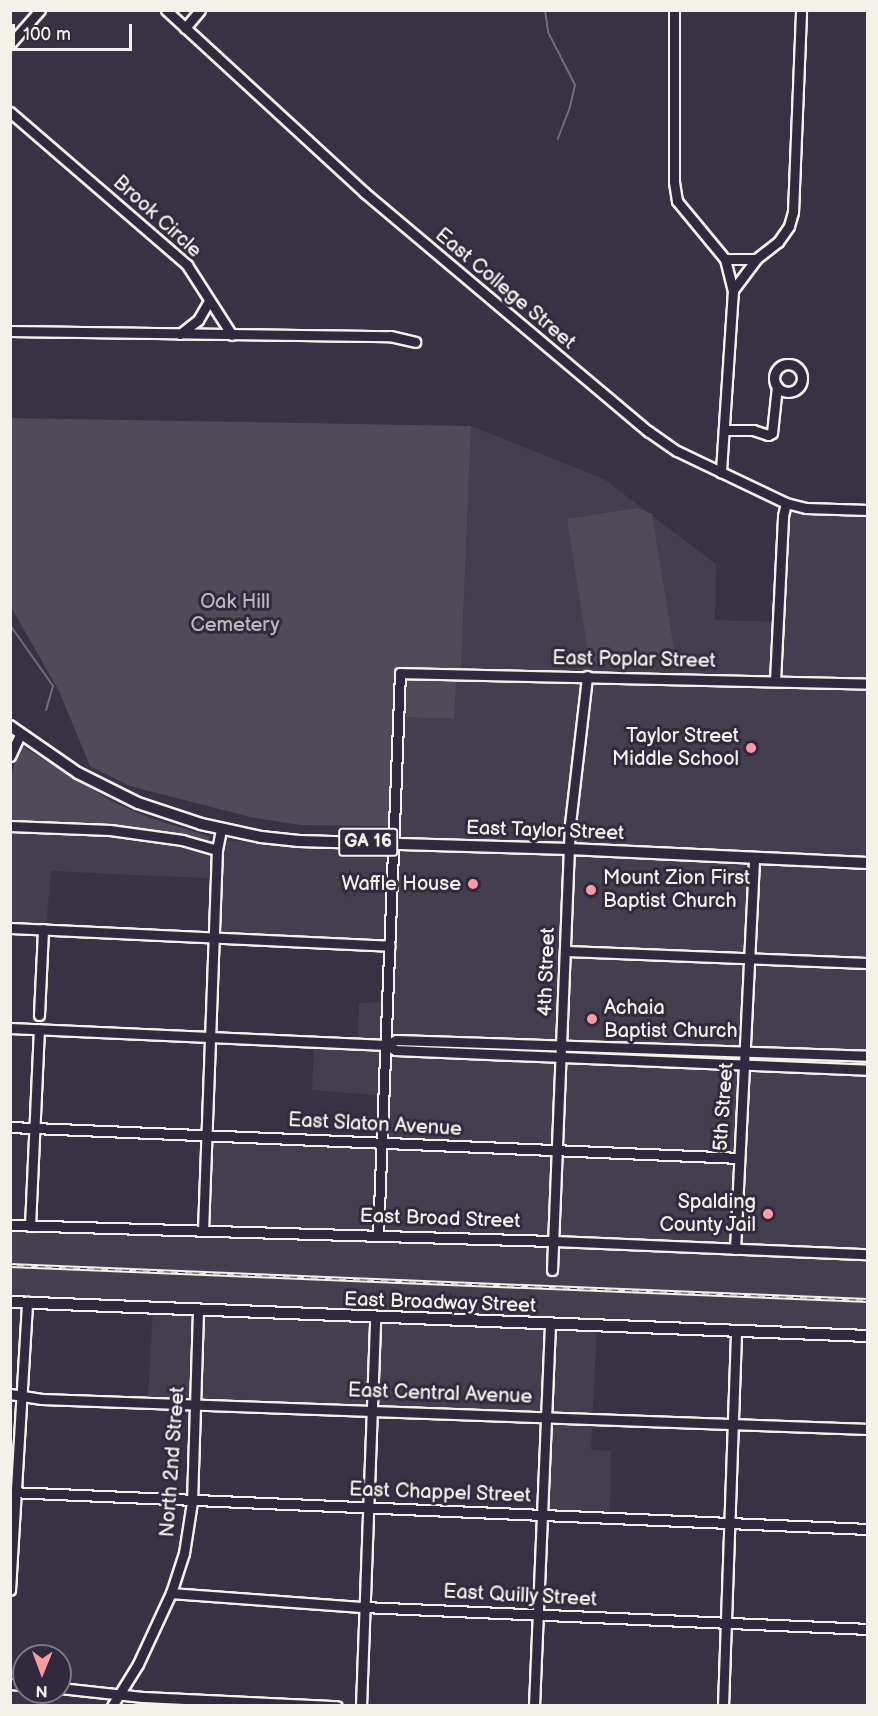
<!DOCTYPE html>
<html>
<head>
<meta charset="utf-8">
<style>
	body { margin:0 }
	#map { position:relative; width:878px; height:1716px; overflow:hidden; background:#373244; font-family:"Balsamiq Sans",sans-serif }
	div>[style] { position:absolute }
	.built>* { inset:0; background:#433f4e }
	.green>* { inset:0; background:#504b59 }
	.stream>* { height:2px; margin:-1px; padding:0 1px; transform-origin:1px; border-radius:1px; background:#726e77 }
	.roads { filter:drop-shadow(2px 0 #f4f1e8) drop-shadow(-2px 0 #f4f1e8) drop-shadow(0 2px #f4f1e8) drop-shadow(0 -2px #f4f1e8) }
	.minor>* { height:9px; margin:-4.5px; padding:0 4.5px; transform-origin:4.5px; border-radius:4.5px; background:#2f2a3d }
	.minor>.ring { margin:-4.5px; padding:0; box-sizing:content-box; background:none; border:9px solid #2f2a3d; border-radius:50% }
	.major>* { height:10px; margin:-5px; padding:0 5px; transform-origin:5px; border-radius:5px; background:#2f2a3d }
	.rail>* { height:4.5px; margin-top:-2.25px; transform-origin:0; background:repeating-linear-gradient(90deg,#2f2a3d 0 7px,#f4f1e8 0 14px); box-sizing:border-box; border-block:2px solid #f4f1e8 }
	.dots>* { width:16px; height:16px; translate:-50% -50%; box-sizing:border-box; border:3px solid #2f2a3d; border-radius:50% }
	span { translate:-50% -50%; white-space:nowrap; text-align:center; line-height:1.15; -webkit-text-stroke:6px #2f2a3d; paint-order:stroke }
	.shield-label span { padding:2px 4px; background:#2f2a3d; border:2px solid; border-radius:4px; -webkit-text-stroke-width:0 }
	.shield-label { font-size:18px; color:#f4f1e8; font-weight:700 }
	.street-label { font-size:20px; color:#f4f1e8 }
	.park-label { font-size:20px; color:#bbb7b6 }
	.poi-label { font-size:20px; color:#f4f1e8 }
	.right { translate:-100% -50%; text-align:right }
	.left { translate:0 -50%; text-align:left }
	.frame { position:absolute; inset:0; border:12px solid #f4f1e8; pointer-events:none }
	.north { position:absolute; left:12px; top:1644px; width:60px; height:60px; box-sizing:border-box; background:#2f2a3d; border:2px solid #7e7a81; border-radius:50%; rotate:181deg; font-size:16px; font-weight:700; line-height:24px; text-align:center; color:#f4f1e8 }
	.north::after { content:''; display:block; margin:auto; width:21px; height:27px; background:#ff9aa2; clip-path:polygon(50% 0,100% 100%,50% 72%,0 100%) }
	.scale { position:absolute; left:12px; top:24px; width:120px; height:27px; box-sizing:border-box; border:3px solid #f4f1e8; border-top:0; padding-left:8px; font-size:18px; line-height:21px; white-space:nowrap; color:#f4f1e8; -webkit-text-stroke:4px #2f2a3d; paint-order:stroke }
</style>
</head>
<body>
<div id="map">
	<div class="built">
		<div style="clip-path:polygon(471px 426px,604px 479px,716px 564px,715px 620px,779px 622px,786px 504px,867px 507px,867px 1337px,597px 1326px,591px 1449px,611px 1451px,610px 1514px,539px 1511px,542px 1412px,148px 1396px,153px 1307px,11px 1301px,11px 1230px,199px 1237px,203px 1131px,379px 1141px,383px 1096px,312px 1090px,314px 1043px,358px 1043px,359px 1003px,380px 1002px,385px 943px,222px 934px,222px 879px,51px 871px,46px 927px,11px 926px,11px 830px,389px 849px,395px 717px,454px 719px,457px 669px,461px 669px)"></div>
	</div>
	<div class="green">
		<div style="clip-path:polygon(10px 418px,471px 426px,461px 669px,457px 669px,454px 719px,395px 717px,390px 826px,301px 825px,250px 817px,130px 786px,90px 766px,59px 691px,11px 607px)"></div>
		<div style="clip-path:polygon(637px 508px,652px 514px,674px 651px,590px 664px,567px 519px)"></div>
		<div style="clip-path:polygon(20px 745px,113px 802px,150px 818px,211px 837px,207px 842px,115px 825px,11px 820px,11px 777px)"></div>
	</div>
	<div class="stream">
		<div style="left:545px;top:10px;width:22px;rotate:82deg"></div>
		<div style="left:548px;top:32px;width:59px;rotate:63deg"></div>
		<div style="left:575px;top:85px;width:23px;rotate:103deg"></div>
		<div style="left:570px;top:107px;width:34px;rotate:111deg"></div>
		<div style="left:10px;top:625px;width:75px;rotate:54.8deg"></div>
		<div style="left:53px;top:686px;width:25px;rotate:106deg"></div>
	</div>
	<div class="roads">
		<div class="minor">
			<div style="left:166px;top:10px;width:270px;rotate:42.6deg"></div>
			<div style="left:365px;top:193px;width:370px;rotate:40.1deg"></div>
			<div style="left:648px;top:431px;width:35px;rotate:35deg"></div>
			<div style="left:677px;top:451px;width:121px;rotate:25.5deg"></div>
			<div style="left:786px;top:503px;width:21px;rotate:14deg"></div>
			<div style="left:806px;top:508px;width:62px;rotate:1.8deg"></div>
			<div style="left:674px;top:10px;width:172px;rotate:90deg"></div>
			<div style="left:674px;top:182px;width:19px;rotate:81deg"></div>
			<div style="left:677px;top:201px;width:75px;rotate:50.4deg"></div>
			<div style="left:725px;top:259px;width:32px;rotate:76deg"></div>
			<div style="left:733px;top:290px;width:183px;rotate:93.8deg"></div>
			<div style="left:185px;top:28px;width:23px;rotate:-50deg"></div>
			<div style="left:10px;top:44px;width:45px;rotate:-48.6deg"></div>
			<div style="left:10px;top:112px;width:234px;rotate:40.8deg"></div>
			<div style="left:187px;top:265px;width:83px;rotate:57.3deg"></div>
			<div style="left:725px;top:259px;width:31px"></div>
			<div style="left:756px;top:259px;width:28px;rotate:-38deg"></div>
			<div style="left:778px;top:242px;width:19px;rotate:-55deg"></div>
			<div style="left:789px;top:226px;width:15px;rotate:-74deg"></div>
			<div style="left:793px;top:212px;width:202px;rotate:-87.7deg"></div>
			<div style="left:733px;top:290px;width:39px;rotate:-53deg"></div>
			<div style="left:10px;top:331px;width:380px;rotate:0.8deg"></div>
			<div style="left:390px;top:336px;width:26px;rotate:13deg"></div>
			<div style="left:180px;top:334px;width:23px;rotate:-38deg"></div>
			<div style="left:198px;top:320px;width:22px;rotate:-60deg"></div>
			<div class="ring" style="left:774px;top:364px;width:19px;height:19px"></div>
			<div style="left:724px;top:430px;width:29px"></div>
			<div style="left:753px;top:430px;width:16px;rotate:18deg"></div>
			<div style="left:768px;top:435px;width:4px;rotate:-27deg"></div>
			<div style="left:772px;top:433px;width:47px;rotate:-83.9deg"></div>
			<div style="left:775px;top:681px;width:165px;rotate:-87.2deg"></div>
			<div style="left:783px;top:516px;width:13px;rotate:-77deg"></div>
			<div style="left:10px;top:756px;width:23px;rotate:-65deg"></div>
			<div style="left:10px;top:826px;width:100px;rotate:2.3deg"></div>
			<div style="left:110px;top:830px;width:73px;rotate:7.9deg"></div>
			<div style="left:182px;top:840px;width:36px;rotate:16deg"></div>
			<div style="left:10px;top:928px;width:380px;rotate:2.7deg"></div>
			<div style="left:565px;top:951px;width:303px;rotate:2.3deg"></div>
			<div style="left:39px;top:1015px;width:86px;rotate:-87.3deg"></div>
			<div style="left:10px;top:1028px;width:377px;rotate:2.6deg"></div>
			<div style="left:387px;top:1045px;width:10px;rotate:-29deg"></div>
			<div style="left:396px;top:1040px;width:472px;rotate:1.9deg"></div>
			<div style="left:387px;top:1045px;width:9px;rotate:32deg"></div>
			<div style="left:395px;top:1050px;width:47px;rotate:2.4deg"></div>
			<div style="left:442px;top:1052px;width:426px;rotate:2.4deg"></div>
			<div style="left:10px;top:1127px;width:730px;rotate:2.43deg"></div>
			<div style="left:10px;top:1225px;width:543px;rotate:1.69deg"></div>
			<div style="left:553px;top:1241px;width:315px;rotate:2.4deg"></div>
			<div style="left:30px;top:1226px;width:197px;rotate:-87.4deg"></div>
			<div style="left:203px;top:1231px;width:381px;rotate:-87.9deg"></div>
			<div style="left:217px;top:850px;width:21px;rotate:-79deg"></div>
			<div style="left:378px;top:1235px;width:562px;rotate:-87.76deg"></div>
			<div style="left:400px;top:673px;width:468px;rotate:1.3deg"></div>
			<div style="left:735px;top:1249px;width:390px;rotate:-87.2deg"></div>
			<div style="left:552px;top:1270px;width:446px;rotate:-87.7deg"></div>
			<div style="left:570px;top:824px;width:149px;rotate:-83.4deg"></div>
			<div style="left:10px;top:1394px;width:32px;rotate:9deg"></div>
			<div style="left:42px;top:1399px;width:827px;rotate:2.08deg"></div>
			<div style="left:10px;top:1492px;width:859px;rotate:2.47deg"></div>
			<div style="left:10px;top:1590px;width:289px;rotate:-86.6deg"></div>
			<div style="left:171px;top:1593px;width:193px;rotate:4.2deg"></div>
			<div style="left:363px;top:1607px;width:505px;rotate:2.49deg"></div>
			<div style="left:10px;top:1684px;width:14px;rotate:4deg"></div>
			<div style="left:60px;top:1688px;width:83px;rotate:6.2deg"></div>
			<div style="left:143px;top:1697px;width:194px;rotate:2.7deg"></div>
			<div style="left:112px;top:1706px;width:49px;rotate:-58.2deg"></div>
			<div style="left:138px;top:1664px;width:78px;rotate:-65.1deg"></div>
			<div style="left:171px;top:1593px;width:42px;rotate:-72deg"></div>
			<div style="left:184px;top:1553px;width:52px;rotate:-81.1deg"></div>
			<div style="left:192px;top:1502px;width:191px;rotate:-88.2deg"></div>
			<div style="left:361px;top:1706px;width:388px;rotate:-87.9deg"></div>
			<div style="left:534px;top:1706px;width:381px;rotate:-87.6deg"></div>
			<div style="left:723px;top:1706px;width:375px;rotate:-88deg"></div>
		</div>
		<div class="major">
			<div style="left:10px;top:726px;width:83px;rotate:34.7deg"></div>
			<div style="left:78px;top:773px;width:67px;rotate:26.6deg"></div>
			<div style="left:138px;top:803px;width:66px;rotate:18.4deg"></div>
			<div style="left:201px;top:824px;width:61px;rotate:12.2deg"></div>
			<div style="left:261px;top:837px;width:38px;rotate:6deg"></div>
			<div style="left:299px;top:841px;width:270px;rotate:1.7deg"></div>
			<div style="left:569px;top:849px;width:299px;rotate:2.7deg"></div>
			<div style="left:10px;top:1302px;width:859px;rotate:2.27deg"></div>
		</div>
	</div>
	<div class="rail">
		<div style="left:10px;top:1265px;width:859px;rotate:2.34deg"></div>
	</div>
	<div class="dots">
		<div style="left:751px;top:748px;background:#ff9aa2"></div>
		<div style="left:473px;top:884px;background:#ff9aa2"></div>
		<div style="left:591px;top:890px;background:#ff9aa2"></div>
		<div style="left:592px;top:1019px;background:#ff9aa2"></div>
		<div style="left:768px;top:1214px;background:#ff9aa2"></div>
	</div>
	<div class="shield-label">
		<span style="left:368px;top:842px">GA 16</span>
	</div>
	<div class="street-label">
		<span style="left:157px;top:217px;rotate:42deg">Brook Circle</span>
		<span style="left:505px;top:289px;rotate:40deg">East College Street</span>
		<span style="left:634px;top:660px;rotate:1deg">East Poplar Street</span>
		<span style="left:545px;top:831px;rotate:2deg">East Taylor Street</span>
		<span style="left:547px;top:972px;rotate:-88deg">4th Street</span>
		<span style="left:724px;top:1107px;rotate:-86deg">5th Street</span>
		<span style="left:375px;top:1125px;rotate:3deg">East Slaton Avenue</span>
		<span style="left:440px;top:1219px;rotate:2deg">East Broad Street</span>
		<span style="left:440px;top:1303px;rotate:2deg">East Broadway Street</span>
		<span style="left:440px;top:1394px;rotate:2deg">East Central Avenue</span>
		<span style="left:173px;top:1462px;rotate:-86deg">North 2nd Street</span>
		<span style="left:440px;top:1493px;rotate:2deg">East Chappel Street</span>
		<span style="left:520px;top:1596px;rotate:3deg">East Quilly Street</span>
	</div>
	<div class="park-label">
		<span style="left:235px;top:614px">Oak Hill<br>Cemetery</span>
	</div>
	<div class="poi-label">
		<span class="right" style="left:739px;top:748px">Taylor Street<br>Middle School</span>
		<span class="left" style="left:603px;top:890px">Mount Zion First<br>Baptist Church</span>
		<span class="right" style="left:461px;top:884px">Waffle House</span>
		<span class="left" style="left:604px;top:1020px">Achaia<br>Baptist Church</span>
		<span class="right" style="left:756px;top:1214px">Spalding<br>County Jail</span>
	</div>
	<div class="frame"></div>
	<div class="north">N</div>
	<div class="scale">100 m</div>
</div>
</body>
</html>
